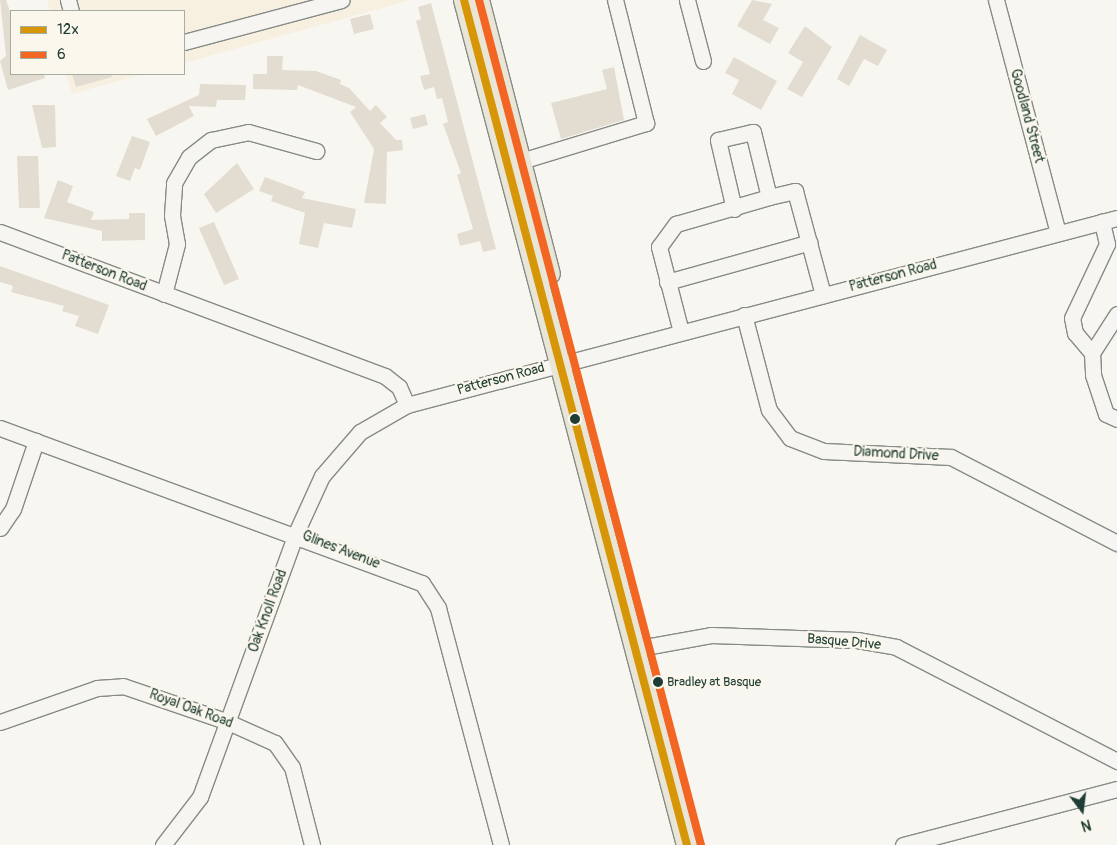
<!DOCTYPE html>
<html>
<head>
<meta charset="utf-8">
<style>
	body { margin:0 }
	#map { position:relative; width:1117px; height:845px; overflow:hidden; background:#f8f6f0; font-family:Pangolin,sans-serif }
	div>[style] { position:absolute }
	.built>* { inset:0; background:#f7f0e1 }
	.building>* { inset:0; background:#e3ddd1 }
	.roads { filter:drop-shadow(1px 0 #868b86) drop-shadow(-1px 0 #868b86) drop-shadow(0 1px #868b86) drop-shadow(0 -1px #868b86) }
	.minor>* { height:15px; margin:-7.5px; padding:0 7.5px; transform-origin:7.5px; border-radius:7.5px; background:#f6f5f1 }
	.major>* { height:20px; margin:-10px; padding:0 10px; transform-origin:10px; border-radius:10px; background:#eae6d7 }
	.bus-1>* { height:8px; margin:-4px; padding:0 4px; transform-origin:4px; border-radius:4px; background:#d79608 }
	.bus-2>* { height:8px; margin:-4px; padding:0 4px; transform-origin:4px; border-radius:4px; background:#f26522 }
	.dots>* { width:14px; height:14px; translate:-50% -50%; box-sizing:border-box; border:2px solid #fbf7ec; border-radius:50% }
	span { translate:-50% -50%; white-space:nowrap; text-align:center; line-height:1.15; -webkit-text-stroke:4.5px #fbf7ec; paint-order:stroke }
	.bus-label { font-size:13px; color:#1f3d34 }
	.left { translate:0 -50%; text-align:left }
	.street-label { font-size:14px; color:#1f3d34 }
	.legend { position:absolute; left:10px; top:10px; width:175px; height:65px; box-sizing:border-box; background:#fbf7ec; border:1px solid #a3ada2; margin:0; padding:6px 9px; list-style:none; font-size:15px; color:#1f3d34 }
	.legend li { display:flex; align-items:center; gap:10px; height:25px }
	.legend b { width:25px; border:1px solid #a3ada2 }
	.north { position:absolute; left:1057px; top:785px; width:50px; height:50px; -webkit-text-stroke:4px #fbf7ec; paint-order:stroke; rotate:165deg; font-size:14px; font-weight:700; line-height:20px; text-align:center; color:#1f3d34 }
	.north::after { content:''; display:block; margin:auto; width:18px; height:22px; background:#1f3d34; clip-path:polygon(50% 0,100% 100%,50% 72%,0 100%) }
</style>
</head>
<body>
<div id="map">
	<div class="built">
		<div style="clip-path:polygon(47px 0,411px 0,184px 63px,184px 11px,50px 11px)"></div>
		<div style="clip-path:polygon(66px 74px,144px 74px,72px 94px)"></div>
	</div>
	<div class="building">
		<div style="clip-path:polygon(0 0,6px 0,11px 14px,11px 74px,44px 74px,45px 78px,8px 90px,0 61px,6px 56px)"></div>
		<div style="clip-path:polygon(752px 0,772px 4px,763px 20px,779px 28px,770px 44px,737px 26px)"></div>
		<div style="clip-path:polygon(431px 3px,496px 249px,483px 252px,480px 241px,460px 246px,457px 234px,473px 229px,457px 175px,461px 173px,443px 124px,448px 122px,442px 98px,437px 99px,434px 87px,424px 90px,420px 76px,430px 74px,416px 21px,421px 19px,418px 7px)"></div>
		<div style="clip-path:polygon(370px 14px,374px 29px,354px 34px,350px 19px)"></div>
		<div style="clip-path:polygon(805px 26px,832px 47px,802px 97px,787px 89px,803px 62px,788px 53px)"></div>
		<div style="clip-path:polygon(860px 35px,887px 50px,878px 66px,864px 59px,849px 86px,837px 79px)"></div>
		<div style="clip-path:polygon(267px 56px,283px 56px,282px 70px,316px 71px,341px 80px,340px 84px,349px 88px,370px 111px,376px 105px,387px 117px,380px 123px,396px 140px,402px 140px,403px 150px,387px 152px,386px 204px,364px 203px,374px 149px,350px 112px,356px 107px,298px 85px,297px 90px,253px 89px,253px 74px,267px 74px)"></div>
		<div style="clip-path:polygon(734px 57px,777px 81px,761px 110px,732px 94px,739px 80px,725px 73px)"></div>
		<div style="clip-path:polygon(614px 67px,624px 120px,561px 139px,551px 103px,607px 89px,602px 70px)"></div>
		<div style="clip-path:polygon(72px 74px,111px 74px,112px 77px,76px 87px)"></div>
		<div style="clip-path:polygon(200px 84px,246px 85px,245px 100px,217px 100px,216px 107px,189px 106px,194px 116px,156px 136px,147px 119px,199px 95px)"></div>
		<div style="clip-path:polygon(32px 105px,55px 105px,56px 147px,42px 148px)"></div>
		<div style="clip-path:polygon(425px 114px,428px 125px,413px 129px,410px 118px)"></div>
		<div style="clip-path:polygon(132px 136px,150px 142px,140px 170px,135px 168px,130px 181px,116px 176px)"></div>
		<div style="clip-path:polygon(17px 156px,38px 156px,40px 208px,19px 208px)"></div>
		<div style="clip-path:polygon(237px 163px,254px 189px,216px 213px,204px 194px)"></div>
		<div style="clip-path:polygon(265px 177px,305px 192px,302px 198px,356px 209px,352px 228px,324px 223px,318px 248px,299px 244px,305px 213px,271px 201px,273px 196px,259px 191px)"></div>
		<div style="clip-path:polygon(58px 180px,73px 186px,67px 202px,94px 212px,91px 220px,129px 219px,129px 213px,145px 213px,145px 240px,102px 241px,102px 231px,44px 218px)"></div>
		<div style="clip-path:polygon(214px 222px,239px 279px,224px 285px,199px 228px)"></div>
		<div style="clip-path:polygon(0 266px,109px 305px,98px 334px,75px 326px,79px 316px,62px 311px,64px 306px,11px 292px,13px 286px,0 282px)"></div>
	</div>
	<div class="roads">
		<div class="minor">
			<div style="left:68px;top:0;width:11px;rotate:75deg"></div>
			<div style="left:687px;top:0;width:63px;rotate:75.3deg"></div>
			<div style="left:996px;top:0;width:241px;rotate:75.1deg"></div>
			<div style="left:184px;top:42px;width:163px;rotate:-14.9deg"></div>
			<div style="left:521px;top:161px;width:131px;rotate:-16.9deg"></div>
			<div style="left:646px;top:123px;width:127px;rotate:-104.1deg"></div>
			<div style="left:734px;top:209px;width:71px;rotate:-103.1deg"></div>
			<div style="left:718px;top:140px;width:36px;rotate:-13deg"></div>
			<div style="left:753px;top:132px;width:67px;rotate:76.2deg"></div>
			<div style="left:0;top:232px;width:411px;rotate:20.5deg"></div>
			<div style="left:385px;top:376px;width:18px;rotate:38deg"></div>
			<div style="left:399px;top:387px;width:20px;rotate:66deg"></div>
			<div style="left:407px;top:405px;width:734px;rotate:-14.76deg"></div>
			<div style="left:667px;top:282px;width:148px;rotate:-15.6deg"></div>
			<div style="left:164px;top:294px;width:52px;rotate:-75.4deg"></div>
			<div style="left:177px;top:244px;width:29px;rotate:-100deg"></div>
			<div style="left:172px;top:215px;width:32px;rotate:-86deg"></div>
			<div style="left:174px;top:183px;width:30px;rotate:-60deg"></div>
			<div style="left:189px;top:157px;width:28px;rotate:-38deg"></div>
			<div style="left:211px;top:140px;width:38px;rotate:-12deg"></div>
			<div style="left:248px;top:132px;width:71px;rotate:15.6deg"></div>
			<div style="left:1117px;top:314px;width:46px;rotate:122.7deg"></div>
			<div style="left:1092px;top:353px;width:22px;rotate:87deg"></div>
			<div style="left:1093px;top:375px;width:41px;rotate:71.6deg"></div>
			<div style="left:1106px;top:414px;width:12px;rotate:24deg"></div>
			<div style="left:744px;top:315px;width:98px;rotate:75.3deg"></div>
			<div style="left:769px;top:410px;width:35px;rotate:53deg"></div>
			<div style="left:790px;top:438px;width:36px;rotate:21deg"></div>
			<div style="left:824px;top:451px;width:127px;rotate:2.7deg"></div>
			<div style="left:951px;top:457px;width:187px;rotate:27.4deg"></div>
			<div style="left:681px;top:332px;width:88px;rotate:-104.5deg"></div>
			<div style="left:659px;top:247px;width:29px;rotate:-54deg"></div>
			<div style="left:676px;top:224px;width:97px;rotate:-16.2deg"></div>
			<div style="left:769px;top:197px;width:27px;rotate:-13deg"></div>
			<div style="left:795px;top:191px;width:108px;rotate:74.9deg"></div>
			<div style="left:1092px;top:353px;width:26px;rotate:-130deg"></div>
			<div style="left:1075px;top:333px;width:15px;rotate:-101deg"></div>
			<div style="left:1072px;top:318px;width:82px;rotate:-64.7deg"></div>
			<div style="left:1107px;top:244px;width:23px;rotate:-103deg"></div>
			<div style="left:0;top:428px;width:450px;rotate:20.2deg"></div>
			<div style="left:422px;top:583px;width:30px;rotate:57deg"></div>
			<div style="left:438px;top:608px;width:245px;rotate:75.1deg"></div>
			<div style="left:0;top:528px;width:23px;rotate:-56deg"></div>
			<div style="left:13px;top:509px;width:72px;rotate:-71.3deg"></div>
			<div style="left:634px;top:649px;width:78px;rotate:-10.3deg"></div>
			<div style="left:711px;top:635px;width:146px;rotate:2deg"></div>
			<div style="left:857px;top:640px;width:40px;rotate:10deg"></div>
			<div style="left:896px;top:647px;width:249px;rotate:27.3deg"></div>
			<div style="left:0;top:722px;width:103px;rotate:-19.3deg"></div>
			<div style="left:97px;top:688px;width:26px;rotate:-4deg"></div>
			<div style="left:123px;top:686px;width:111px;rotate:18.9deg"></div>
			<div style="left:228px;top:722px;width:51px;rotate:24.1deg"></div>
			<div style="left:275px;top:743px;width:29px;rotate:55deg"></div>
			<div style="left:292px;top:767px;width:81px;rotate:75.6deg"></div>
			<div style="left:163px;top:845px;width:61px;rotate:-52.4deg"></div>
			<div style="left:200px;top:797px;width:281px;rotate:-70deg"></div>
			<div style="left:296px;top:533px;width:63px;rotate:-65.5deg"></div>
			<div style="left:322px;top:476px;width:58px;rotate:-49.2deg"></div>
			<div style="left:360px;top:432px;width:54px;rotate:-29.9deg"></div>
			<div style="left:903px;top:845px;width:221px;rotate:-14.7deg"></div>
		</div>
		<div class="major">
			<div style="left:464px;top:0;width:874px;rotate:75.22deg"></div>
			<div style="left:479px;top:0;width:283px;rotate:75.5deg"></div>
		</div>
	</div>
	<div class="bus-1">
		<div style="left:464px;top:0;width:874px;rotate:75.22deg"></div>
	</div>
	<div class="bus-2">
		<div style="left:479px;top:0;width:874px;rotate:75.28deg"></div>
	</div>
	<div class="dots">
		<div style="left:575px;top:419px;background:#1f3d34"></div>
		<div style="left:658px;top:682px;background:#1f3d34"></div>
	</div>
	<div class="bus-label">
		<span class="left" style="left:667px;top:682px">Bradley at Basque</span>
	</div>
	<div class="street-label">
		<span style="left:1027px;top:116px;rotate:75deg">Goodland Street</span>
		<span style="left:104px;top:271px;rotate:21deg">Patterson Road</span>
		<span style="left:893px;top:276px;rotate:-15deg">Patterson Road</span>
		<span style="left:501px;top:379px;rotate:-15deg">Patterson Road</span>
		<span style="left:896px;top:454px;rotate:3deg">Diamond Drive</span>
		<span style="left:341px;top:550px;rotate:21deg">Glines Avenue</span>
		<span style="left:268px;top:611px;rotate:-70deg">Oak Knoll Road</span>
		<span style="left:844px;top:642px;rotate:5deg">Basque Drive</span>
		<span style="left:191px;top:709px;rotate:20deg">Royal Oak Road</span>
	</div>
	<ul class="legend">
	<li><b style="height:6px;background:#d79608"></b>12x</li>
	<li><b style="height:6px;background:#f26522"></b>6</li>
	</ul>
	<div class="north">N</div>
</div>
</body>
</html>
